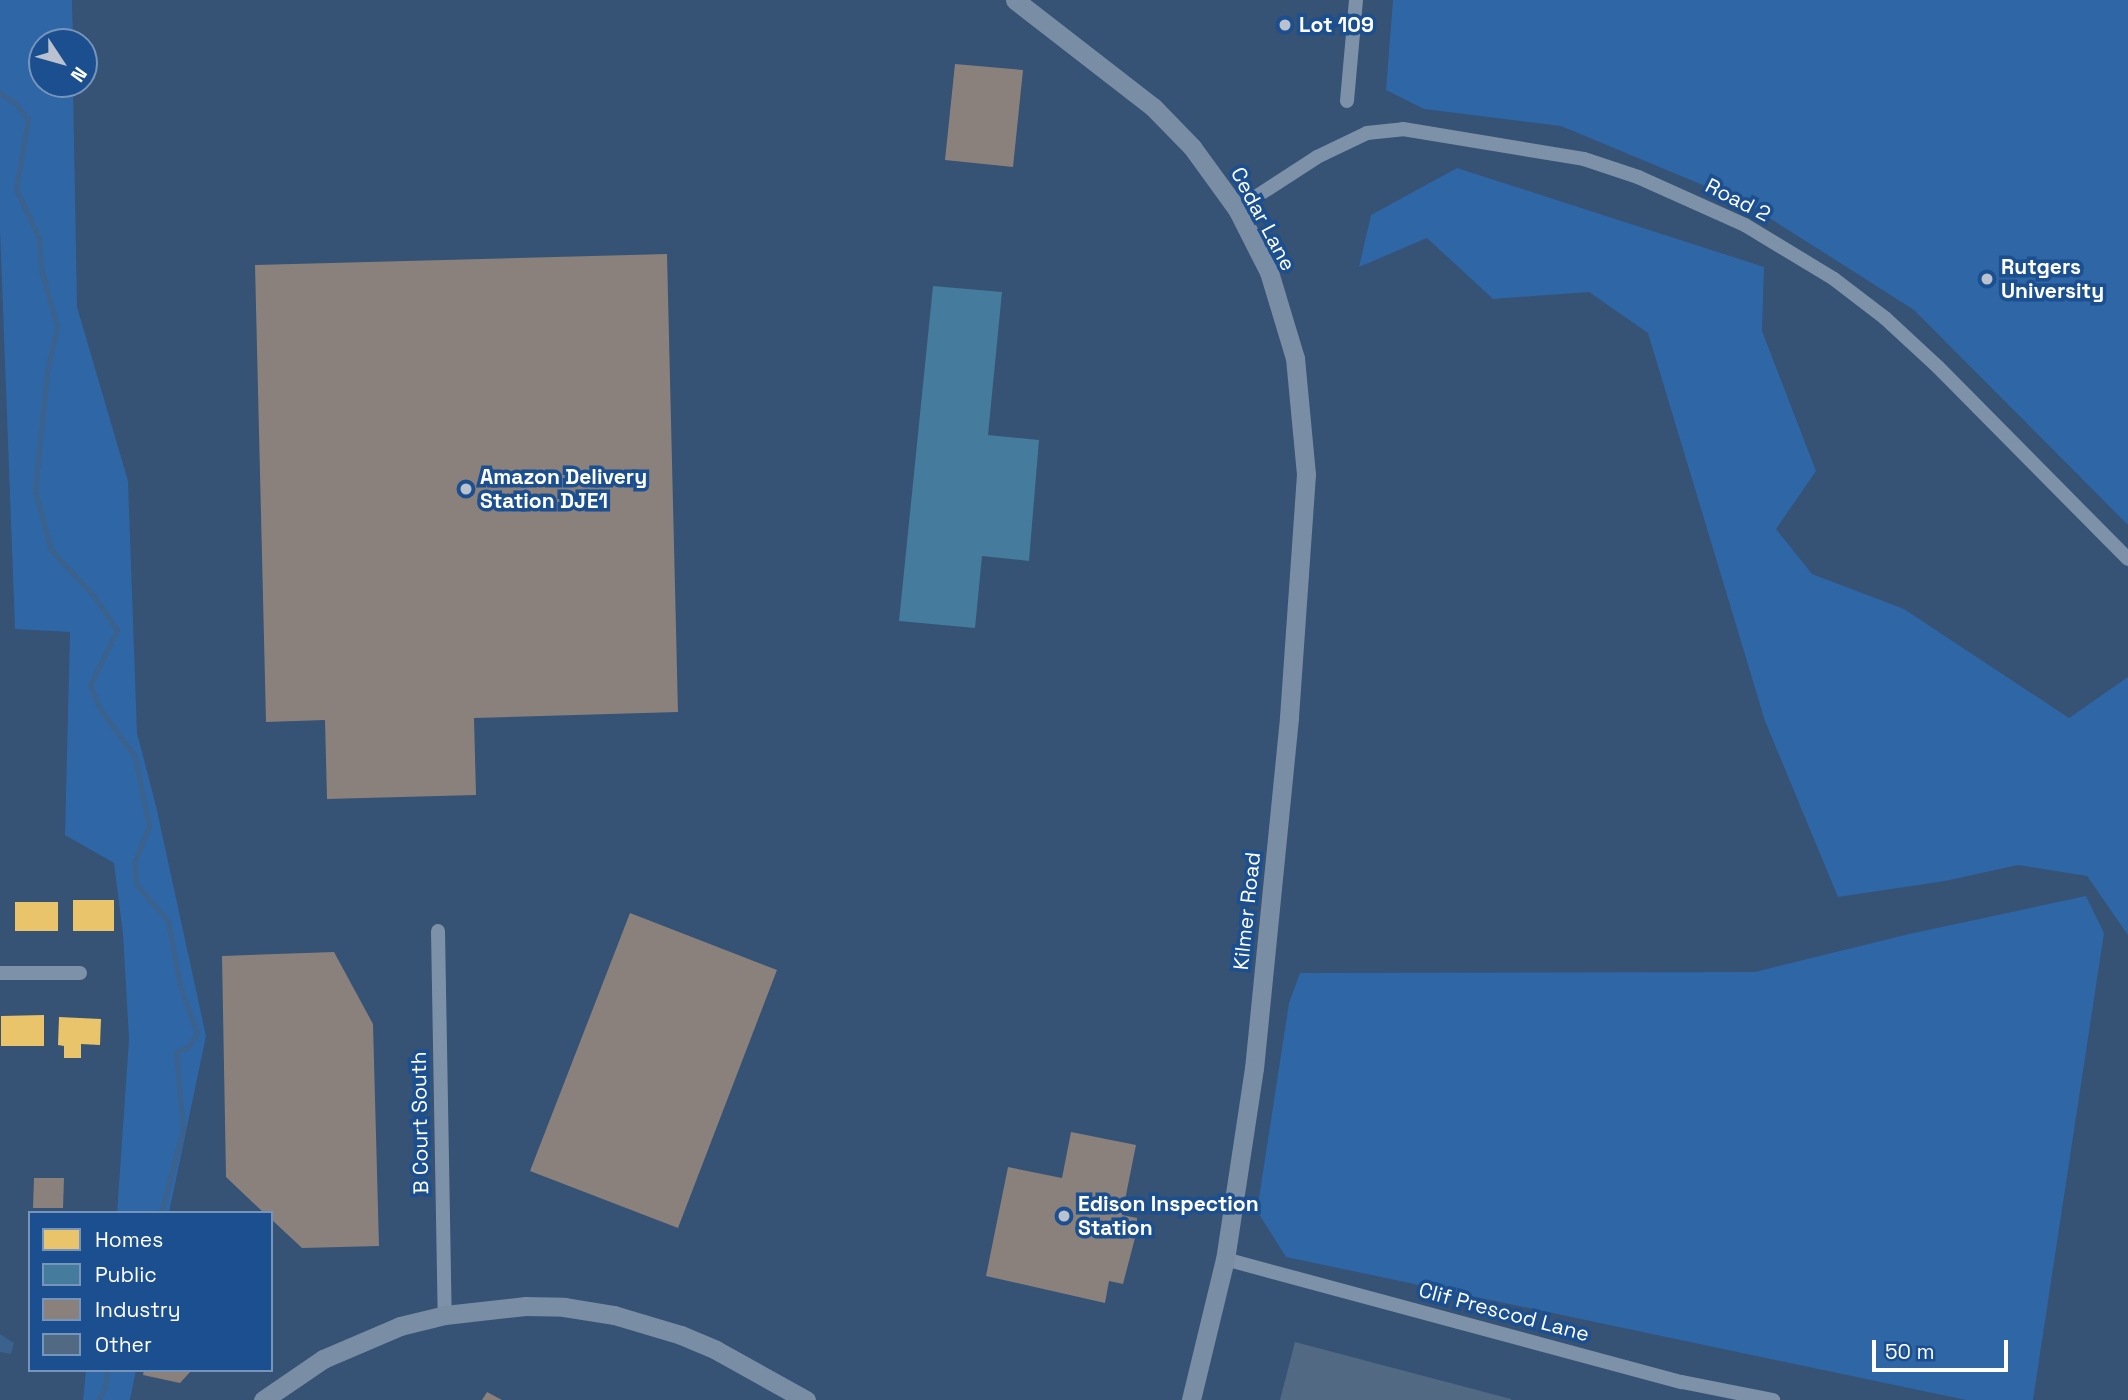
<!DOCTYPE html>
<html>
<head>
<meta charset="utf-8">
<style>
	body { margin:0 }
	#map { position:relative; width:2128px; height:1400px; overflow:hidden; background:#365274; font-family:"Space Grotesk",sans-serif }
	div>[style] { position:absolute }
	.green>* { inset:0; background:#2f66a5 }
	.water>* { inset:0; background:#3b618d }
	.homes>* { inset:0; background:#e9c46a }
	.public>* { inset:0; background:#457b9d }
	.industry>* { inset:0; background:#8a817c }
	.stream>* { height:5px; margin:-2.5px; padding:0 2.5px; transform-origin:2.5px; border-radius:2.5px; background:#3b618d }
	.building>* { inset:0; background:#526984 }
	.street>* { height:14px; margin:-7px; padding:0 7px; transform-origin:7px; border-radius:7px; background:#7d92a8 }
	.secondary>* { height:19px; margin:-9.5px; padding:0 9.5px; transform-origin:9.5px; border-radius:9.5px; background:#798da4 }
	.dots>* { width:19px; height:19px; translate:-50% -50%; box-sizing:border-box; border:4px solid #1b4f8f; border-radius:50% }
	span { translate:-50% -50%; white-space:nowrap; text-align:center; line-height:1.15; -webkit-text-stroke:7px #1b4f8f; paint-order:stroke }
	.poi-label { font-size:21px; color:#fff; font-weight:700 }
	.left { translate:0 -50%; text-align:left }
	.street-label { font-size:21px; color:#fff }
	.legend { position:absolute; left:28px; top:1211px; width:245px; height:161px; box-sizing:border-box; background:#1b4f8f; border:2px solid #7695bc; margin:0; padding:9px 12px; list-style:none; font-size:21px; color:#fff }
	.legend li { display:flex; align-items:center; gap:14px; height:35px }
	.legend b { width:35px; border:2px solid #7695bc }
	.north { position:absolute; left:28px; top:28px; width:70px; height:70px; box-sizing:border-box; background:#1b4f8f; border:2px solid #7695bc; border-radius:50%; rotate:126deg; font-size:19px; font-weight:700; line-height:28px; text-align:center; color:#fff }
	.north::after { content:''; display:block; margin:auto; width:24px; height:32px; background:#b9c2ce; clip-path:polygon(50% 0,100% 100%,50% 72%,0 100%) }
	.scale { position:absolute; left:1872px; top:1340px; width:136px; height:32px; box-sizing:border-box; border:4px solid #fff; border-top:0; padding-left:9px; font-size:21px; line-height:24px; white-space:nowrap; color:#fff; -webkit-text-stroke:5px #1b4f8f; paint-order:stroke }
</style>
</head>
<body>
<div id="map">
	<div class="green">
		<div style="clip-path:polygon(0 0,72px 0,73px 42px,42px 42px,42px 84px,73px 84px,77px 307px,128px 481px,137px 733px,156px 806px,206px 1036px,169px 1213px,117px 1213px,129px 1039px,123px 934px,114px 863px,65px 835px,70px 632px,15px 629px,0 230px)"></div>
		<div style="clip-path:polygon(1393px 0,2128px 0,2128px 525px,1914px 310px,1746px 203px,1561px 126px,1424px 109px,1386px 90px)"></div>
		<div style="clip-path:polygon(1457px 168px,1764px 267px,1762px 331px,1816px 471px,1776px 529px,1812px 574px,1904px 609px,2069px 718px,2128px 677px,2128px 935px,2087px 876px,2018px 865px,1945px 881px,1838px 897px,1765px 721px,1648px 333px,1589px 292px,1493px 299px,1427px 238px,1359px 267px,1371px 215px)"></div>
		<div style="clip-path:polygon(2086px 896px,2104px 933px,2033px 1400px,1966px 1400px,1286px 1257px,1257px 1211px,1289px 1003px,1300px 973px,1755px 972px,1909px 934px)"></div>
		<div style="clip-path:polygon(86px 1370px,136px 1370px,130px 1400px,83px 1400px)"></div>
	</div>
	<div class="water">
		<div style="clip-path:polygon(0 1334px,14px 1343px,11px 1354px,0 1352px)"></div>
	</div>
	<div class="homes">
		<div style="clip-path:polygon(73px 900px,114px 900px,114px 931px,73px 931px)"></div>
		<div style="clip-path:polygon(15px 902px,58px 902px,58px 931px,15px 931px)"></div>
		<div style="clip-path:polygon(44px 1015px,44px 1046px,1px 1046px,1px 1016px)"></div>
		<div style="clip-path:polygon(59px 1017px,101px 1019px,100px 1045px,81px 1044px,81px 1058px,64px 1058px,64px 1046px,58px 1045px)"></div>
	</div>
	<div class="public">
		<div style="clip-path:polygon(933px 286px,1002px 292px,988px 435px,1039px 440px,1029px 561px,982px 556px,975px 628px,899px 621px)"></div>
	</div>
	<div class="industry">
		<div style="clip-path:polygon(955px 64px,1023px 70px,1013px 167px,945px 160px)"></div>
		<div style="clip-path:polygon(667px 254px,678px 712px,474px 718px,476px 795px,327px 799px,325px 720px,266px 722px,255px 265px)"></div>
		<div style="clip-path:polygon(630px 913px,777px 970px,678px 1228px,530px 1171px)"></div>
		<div style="clip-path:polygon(334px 952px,373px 1024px,379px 1246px,302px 1248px,271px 1219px,271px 1213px,264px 1213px,226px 1177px,222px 956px)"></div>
		<div style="clip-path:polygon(1071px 1132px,1136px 1145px,1122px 1215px,1137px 1218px,1136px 1234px,1123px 1284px,1109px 1281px,1105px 1303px,986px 1276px,1008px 1167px,1062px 1178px)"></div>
		<div style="clip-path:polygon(34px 1178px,64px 1178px,63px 1208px,33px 1208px)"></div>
		<div style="clip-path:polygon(144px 1370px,192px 1370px,180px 1383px,143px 1375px)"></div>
		<div style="clip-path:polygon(487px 1392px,502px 1400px,482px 1400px)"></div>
	</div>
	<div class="stream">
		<div style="left:0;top:93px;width:18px;rotate:34deg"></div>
		<div style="left:15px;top:103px;width:21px;rotate:51deg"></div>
		<div style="left:28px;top:119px;width:71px;rotate:99.7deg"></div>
		<div style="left:16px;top:189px;width:54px;rotate:64.9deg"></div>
		<div style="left:39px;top:238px;width:31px;rotate:86deg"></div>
		<div style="left:41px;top:269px;width:59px;rotate:74.3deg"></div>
		<div style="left:57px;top:326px;width:47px;rotate:102.3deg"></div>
		<div style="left:47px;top:372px;width:119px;rotate:95.8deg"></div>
		<div style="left:35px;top:490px;width:62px;rotate:75.1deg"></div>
		<div style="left:51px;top:550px;width:63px;rotate:46.9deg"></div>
		<div style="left:94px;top:596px;width:41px;rotate:55.9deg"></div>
		<div style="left:117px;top:630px;width:61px;rotate:116.1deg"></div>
		<div style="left:90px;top:685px;width:24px;rotate:68deg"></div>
		<div style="left:99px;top:707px;width:62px;rotate:54.2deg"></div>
		<div style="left:135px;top:757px;width:70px;rotate:78.5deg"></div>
		<div style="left:149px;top:826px;width:37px;rotate:112deg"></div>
		<div style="left:135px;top:860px;width:24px;rotate:88deg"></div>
		<div style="left:136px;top:884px;width:49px;rotate:49.1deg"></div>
		<div style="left:168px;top:921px;width:66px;rotate:79.5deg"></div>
		<div style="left:180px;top:986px;width:50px;rotate:70.1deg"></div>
		<div style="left:197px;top:1033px;width:17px;rotate:123deg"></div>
		<div style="left:188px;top:1047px;width:13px;rotate:157deg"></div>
		<div style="left:176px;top:1052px;width:77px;rotate:84.8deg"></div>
		<div style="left:183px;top:1129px;width:87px;rotate:104.7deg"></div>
		<div style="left:98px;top:1400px;width:14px;rotate:-60deg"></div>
		<div style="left:105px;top:1388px;width:18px;rotate:-84deg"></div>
	</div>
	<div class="building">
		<div style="clip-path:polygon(1295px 1342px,1511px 1399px,1511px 1400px,1280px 1400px)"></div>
	</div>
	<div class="street">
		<div style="left:1347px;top:101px;width:101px;rotate:-84.9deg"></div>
		<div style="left:1237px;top:209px;width:95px;rotate:-33deg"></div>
		<div style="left:1317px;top:157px;width:55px;rotate:-25.6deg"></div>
		<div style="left:1367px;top:133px;width:36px;rotate:-6deg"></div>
		<div style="left:1403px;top:129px;width:183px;rotate:9.4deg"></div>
		<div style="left:1584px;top:159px;width:57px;rotate:18.4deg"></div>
		<div style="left:1638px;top:177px;width:117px;rotate:24.2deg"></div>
		<div style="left:1745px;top:225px;width:104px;rotate:31.2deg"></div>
		<div style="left:1834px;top:279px;width:64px;rotate:37.4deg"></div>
		<div style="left:1885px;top:318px;width:72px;rotate:42.8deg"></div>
		<div style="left:1938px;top:367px;width:270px;rotate:45.3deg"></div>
		<div style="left:438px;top:931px;width:384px;rotate:89deg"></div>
		<div style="left:0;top:973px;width:80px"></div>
		<div style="left:1225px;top:1259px;width:473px;rotate:15.1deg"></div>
		<div style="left:1682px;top:1382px;width:93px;rotate:11.2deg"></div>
	</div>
	<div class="secondary">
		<div style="left:1015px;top:0;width:175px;rotate:37.8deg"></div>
		<div style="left:1153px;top:107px;width:56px;rotate:45.7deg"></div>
		<div style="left:1192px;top:147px;width:77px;rotate:54deg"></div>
		<div style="left:1237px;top:209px;width:71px;rotate:63.1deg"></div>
		<div style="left:1269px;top:272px;width:90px;rotate:73.2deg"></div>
		<div style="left:1295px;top:358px;width:117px;rotate:84.6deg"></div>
		<div style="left:1306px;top:474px;width:245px;rotate:94deg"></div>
		<div style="left:1289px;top:718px;width:352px;rotate:95.7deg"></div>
		<div style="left:1254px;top:1068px;width:193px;rotate:98.6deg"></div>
		<div style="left:1225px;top:1259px;width:145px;rotate:103.6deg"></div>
		<div style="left:263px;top:1400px;width:73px;rotate:-34.3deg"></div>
		<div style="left:323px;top:1359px;width:84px;rotate:-23.2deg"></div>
		<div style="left:400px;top:1326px;width:46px;rotate:-13.7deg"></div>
		<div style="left:445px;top:1315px;width:81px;rotate:-6.4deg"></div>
		<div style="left:525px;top:1306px;width:39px;rotate:1deg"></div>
		<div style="left:564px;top:1307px;width:51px;rotate:9.1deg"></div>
		<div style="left:614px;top:1315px;width:70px;rotate:16.6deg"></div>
		<div style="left:681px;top:1335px;width:38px;rotate:23deg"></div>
		<div style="left:716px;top:1350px;width:103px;rotate:29.1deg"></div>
	</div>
	<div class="dots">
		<div style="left:1285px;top:25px;background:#b9c2ce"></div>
		<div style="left:1987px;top:279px;background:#b9c2ce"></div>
		<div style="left:466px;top:489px;background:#b9c2ce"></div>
		<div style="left:1064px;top:1216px;background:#b9c2ce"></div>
	</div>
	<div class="poi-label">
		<span class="left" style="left:1299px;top:25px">Lot 109</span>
		<span class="left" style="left:2001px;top:279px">Rutgers<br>University</span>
		<span class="left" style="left:480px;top:489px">Amazon Delivery<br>Station DJE1</span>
		<span class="left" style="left:1078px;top:1216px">Edison Inspection<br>Station</span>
	</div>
	<div class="street-label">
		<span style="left:1738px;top:200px;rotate:27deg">Road 2</span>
		<span style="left:1263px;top:219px;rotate:62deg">Cedar Lane</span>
		<span style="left:1247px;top:911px;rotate:-84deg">Kilmer Road</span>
		<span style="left:420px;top:1123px;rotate:-91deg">B Court South</span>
		<span style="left:1504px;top:1312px;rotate:15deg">Clif Prescod Lane</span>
	</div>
	<ul class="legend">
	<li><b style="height:19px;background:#e9c46a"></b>Homes</li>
	<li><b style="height:19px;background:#457b9d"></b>Public</li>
	<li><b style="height:19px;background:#8a817c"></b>Industry</li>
	<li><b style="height:19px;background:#526984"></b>Other</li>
	</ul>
	<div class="north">N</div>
	<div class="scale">50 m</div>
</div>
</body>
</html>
